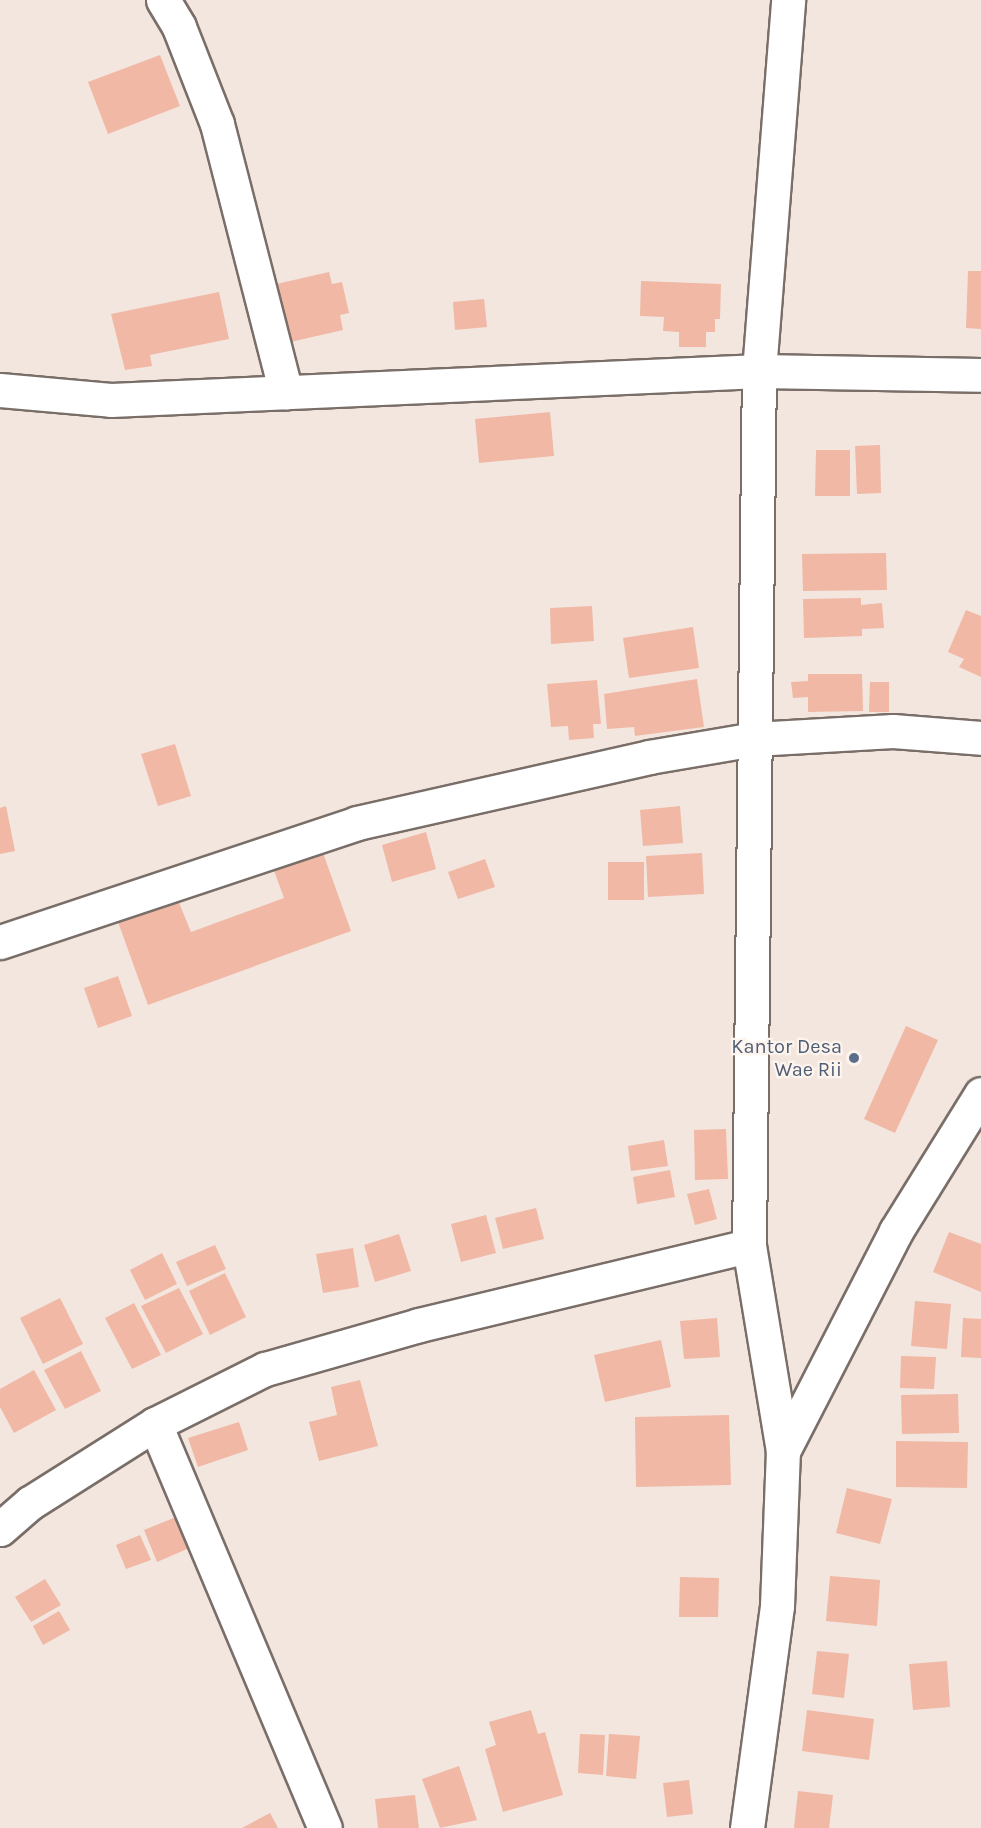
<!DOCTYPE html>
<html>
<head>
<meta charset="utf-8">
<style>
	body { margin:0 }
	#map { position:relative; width:981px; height:1828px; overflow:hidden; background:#f3e6df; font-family:Karla,sans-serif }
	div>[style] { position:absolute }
	.building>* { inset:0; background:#f0b8a5 }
	.roads { filter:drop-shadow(2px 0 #796e68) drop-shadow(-2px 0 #796e68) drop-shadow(0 2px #796e68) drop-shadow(0 -2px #796e68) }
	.minor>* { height:33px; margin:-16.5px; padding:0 16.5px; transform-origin:16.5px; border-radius:16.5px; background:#fff }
	.dots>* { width:16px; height:16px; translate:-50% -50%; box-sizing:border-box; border:3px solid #fef4ee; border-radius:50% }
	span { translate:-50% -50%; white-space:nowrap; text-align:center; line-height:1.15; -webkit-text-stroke:4.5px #fef4ee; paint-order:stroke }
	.service-label { font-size:20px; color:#4e5e75 }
	.right { translate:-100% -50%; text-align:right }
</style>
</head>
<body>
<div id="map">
	<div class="building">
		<div style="clip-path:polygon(160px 55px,180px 106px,108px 134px,88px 82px)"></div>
		<div style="clip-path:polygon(968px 271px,981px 271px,981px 329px,966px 328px)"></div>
		<div style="clip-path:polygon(329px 272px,332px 284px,342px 282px,349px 313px,340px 315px,343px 330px,286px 343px,272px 285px)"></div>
		<div style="clip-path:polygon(641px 281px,721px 284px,720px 319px,715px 319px,715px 332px,706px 332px,706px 347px,679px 347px,679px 332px,663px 331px,664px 317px,640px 316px)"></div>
		<div style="clip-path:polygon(219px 292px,229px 339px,150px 355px,152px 366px,125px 370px,111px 314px)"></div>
		<div style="clip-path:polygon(484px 299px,487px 327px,455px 330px,453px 302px)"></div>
		<div style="clip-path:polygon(550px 412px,554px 456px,479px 463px,475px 419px)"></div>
		<div style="clip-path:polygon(880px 445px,881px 493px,857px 494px,855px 446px)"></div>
		<div style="clip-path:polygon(816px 450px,850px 450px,850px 496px,815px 496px)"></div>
		<div style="clip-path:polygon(886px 553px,887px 590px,803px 591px,802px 554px)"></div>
		<div style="clip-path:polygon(861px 598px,861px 605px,882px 603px,884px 628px,862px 629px,862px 636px,804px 638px,803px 599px)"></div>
		<div style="clip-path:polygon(592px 606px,594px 641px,551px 644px,550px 608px)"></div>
		<div style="clip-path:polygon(966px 610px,981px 616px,981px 677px,959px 667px,964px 659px,948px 652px)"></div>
		<div style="clip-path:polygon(693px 627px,699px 668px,629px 678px,623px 638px)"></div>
		<div style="clip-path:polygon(808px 674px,862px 674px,863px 711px,808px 712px,808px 697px,793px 698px,791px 682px,808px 681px)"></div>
		<div style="clip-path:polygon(697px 679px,704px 727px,635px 736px,634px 727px,607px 729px,604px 694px)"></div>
		<div style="clip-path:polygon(597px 680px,601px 724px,593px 724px,594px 738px,569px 740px,568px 726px,551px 727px,547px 684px)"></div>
		<div style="clip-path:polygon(870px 682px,889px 682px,889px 712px,869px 712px)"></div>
		<div style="clip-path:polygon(175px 744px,191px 796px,158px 806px,141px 754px)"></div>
		<div style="clip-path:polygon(6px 806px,15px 851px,0 854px,0 808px)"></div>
		<div style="clip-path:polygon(680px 806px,683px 843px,643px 846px,640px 810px)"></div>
		<div style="clip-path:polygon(426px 832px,436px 869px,392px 882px,382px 845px)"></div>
		<div style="clip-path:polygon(318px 839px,351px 931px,148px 1005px,118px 922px,151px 911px,146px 897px,173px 888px,191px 932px,284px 898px,269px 857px)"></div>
		<div style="clip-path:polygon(702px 853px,704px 894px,648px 897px,646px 856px)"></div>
		<div style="clip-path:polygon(485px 859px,495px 887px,458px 899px,448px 872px)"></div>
		<div style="clip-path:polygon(608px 862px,644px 862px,644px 900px,608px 900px)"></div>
		<div style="clip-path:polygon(118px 976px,132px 1016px,98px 1028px,84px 988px)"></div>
		<div style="clip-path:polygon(906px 1026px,938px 1040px,895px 1133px,864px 1119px)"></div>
		<div style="clip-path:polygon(726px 1129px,728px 1179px,695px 1180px,694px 1130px)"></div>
		<div style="clip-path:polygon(664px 1140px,668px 1166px,631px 1171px,628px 1146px)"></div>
		<div style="clip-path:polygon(670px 1170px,675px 1197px,637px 1204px,633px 1177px)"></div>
		<div style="clip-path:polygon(709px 1189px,717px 1219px,695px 1225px,687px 1194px)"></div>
		<div style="clip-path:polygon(536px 1208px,544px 1239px,503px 1249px,495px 1218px)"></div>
		<div style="clip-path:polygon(486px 1215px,496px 1253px,461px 1262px,451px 1224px)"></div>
		<div style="clip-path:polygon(949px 1232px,981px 1244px,981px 1292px,933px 1272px)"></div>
		<div style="clip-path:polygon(399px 1234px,411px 1271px,375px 1282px,364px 1245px)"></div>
		<div style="clip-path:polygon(215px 1245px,226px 1269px,187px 1286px,176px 1262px)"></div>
		<div style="clip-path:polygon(353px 1248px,359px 1287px,323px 1293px,316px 1254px)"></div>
		<div style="clip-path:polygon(162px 1253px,177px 1284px,145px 1300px,130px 1270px)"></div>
		<div style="clip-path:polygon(225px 1273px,246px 1317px,210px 1335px,189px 1291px)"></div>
		<div style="clip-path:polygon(179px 1288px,203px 1334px,166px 1353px,141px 1306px)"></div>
		<div style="clip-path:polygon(60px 1298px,83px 1344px,43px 1364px,20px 1318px)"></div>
		<div style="clip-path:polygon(915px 1301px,951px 1304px,947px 1349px,911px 1346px)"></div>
		<div style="clip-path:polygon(134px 1303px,161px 1355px,132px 1369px,105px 1318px)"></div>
		<div style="clip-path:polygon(717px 1318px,720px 1357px,684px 1359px,680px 1321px)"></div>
		<div style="clip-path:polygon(963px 1318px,981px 1319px,981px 1358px,961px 1357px)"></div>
		<div style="clip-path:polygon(661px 1340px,671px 1387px,605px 1402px,594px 1355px)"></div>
		<div style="clip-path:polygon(81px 1351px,101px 1391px,65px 1409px,44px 1370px)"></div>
		<div style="clip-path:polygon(901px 1356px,936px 1357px,934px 1389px,900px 1388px)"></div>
		<div style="clip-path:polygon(34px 1370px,56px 1410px,14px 1433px,0 1407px,0 1389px)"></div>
		<div style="clip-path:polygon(360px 1380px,378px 1446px,319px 1461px,309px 1422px,337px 1415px,331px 1387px)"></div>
		<div style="clip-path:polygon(958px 1394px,959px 1433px,902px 1434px,901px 1395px)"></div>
		<div style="clip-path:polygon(729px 1415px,731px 1485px,636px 1487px,635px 1417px)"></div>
		<div style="clip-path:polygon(239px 1422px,248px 1450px,198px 1467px,188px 1438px)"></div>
		<div style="clip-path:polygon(896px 1441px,968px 1442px,967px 1488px,896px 1487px)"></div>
		<div style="clip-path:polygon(847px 1488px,892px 1499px,880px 1544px,836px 1533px)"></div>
		<div style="clip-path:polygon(181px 1515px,194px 1546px,157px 1562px,144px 1530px)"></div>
		<div style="clip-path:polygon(140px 1535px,151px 1560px,126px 1569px,116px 1545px)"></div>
		<div style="clip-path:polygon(830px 1576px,880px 1580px,877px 1626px,826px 1621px)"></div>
		<div style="clip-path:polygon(680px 1577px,719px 1578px,718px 1617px,679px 1617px)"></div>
		<div style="clip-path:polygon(45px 1579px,61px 1605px,31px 1622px,15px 1597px)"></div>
		<div style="clip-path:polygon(59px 1611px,70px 1630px,43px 1645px,33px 1626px)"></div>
		<div style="clip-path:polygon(817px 1651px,849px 1654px,844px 1698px,812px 1694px)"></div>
		<div style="clip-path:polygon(947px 1661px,950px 1707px,913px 1710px,909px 1664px)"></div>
		<div style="clip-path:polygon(531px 1710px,538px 1734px,545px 1732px,563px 1795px,503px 1812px,485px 1749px,496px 1745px,489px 1722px)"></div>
		<div style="clip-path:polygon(807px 1710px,874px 1719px,869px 1760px,802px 1751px)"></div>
		<div style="clip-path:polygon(580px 1734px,605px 1735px,603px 1775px,578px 1773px)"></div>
		<div style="clip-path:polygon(609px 1734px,640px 1736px,636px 1779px,606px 1776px)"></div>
		<div style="clip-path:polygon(459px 1766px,477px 1820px,440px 1828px,422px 1779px)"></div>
		<div style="clip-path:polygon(689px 1780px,693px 1814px,667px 1817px,663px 1783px)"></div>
		<div style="clip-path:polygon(798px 1791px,833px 1795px,829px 1828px,794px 1828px)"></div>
		<div style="clip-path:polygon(415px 1795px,419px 1828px,378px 1828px,375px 1799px)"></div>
		<div style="clip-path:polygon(270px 1813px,278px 1828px,242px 1828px)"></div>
	</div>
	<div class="roads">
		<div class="minor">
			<div style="left:163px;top:0;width:31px;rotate:59deg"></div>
			<div style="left:179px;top:27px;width:104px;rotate:68.6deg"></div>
			<div style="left:217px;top:124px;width:277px;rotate:75.6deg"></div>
			<div style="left:0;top:390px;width:111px;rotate:5.1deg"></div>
			<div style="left:111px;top:400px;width:649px;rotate:-2.56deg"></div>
			<div style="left:759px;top:371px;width:222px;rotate:1deg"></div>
			<div style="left:0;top:942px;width:376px;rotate:-18.4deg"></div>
			<div style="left:357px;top:823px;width:299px;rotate:-12.7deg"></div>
			<div style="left:649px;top:757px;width:107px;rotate:-9.7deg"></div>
			<div style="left:754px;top:739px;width:139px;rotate:-3.3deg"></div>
			<div style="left:893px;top:731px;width:88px;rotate:4.5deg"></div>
			<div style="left:155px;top:1424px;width:438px;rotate:67.2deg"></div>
			<div style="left:783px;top:1451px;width:247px;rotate:-62.8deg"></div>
			<div style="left:896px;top:1231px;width:161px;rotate:-58.2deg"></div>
			<div style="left:0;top:1529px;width:40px;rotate:-41deg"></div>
			<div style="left:30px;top:1503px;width:148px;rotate:-32.3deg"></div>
			<div style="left:155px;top:1424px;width:123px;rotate:-26.6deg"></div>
			<div style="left:265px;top:1369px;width:160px;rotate:-15.9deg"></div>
			<div style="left:419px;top:1325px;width:339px;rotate:-13.5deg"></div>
			<div style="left:747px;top:1828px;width:224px;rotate:-82.3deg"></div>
			<div style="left:777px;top:1606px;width:155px;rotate:-87.8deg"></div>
			<div style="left:783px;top:1451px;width:208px;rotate:-99.4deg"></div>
			<div style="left:749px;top:1246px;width:875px;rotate:-89.35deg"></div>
			<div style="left:759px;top:371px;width:372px;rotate:-85.5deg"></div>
		</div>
	</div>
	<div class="dots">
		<div style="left:854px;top:1058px;background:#5c6f8a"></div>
	</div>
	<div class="service-label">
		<span class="right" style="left:842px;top:1058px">Kantor Desa<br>Wae Rii</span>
	</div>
</div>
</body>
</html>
